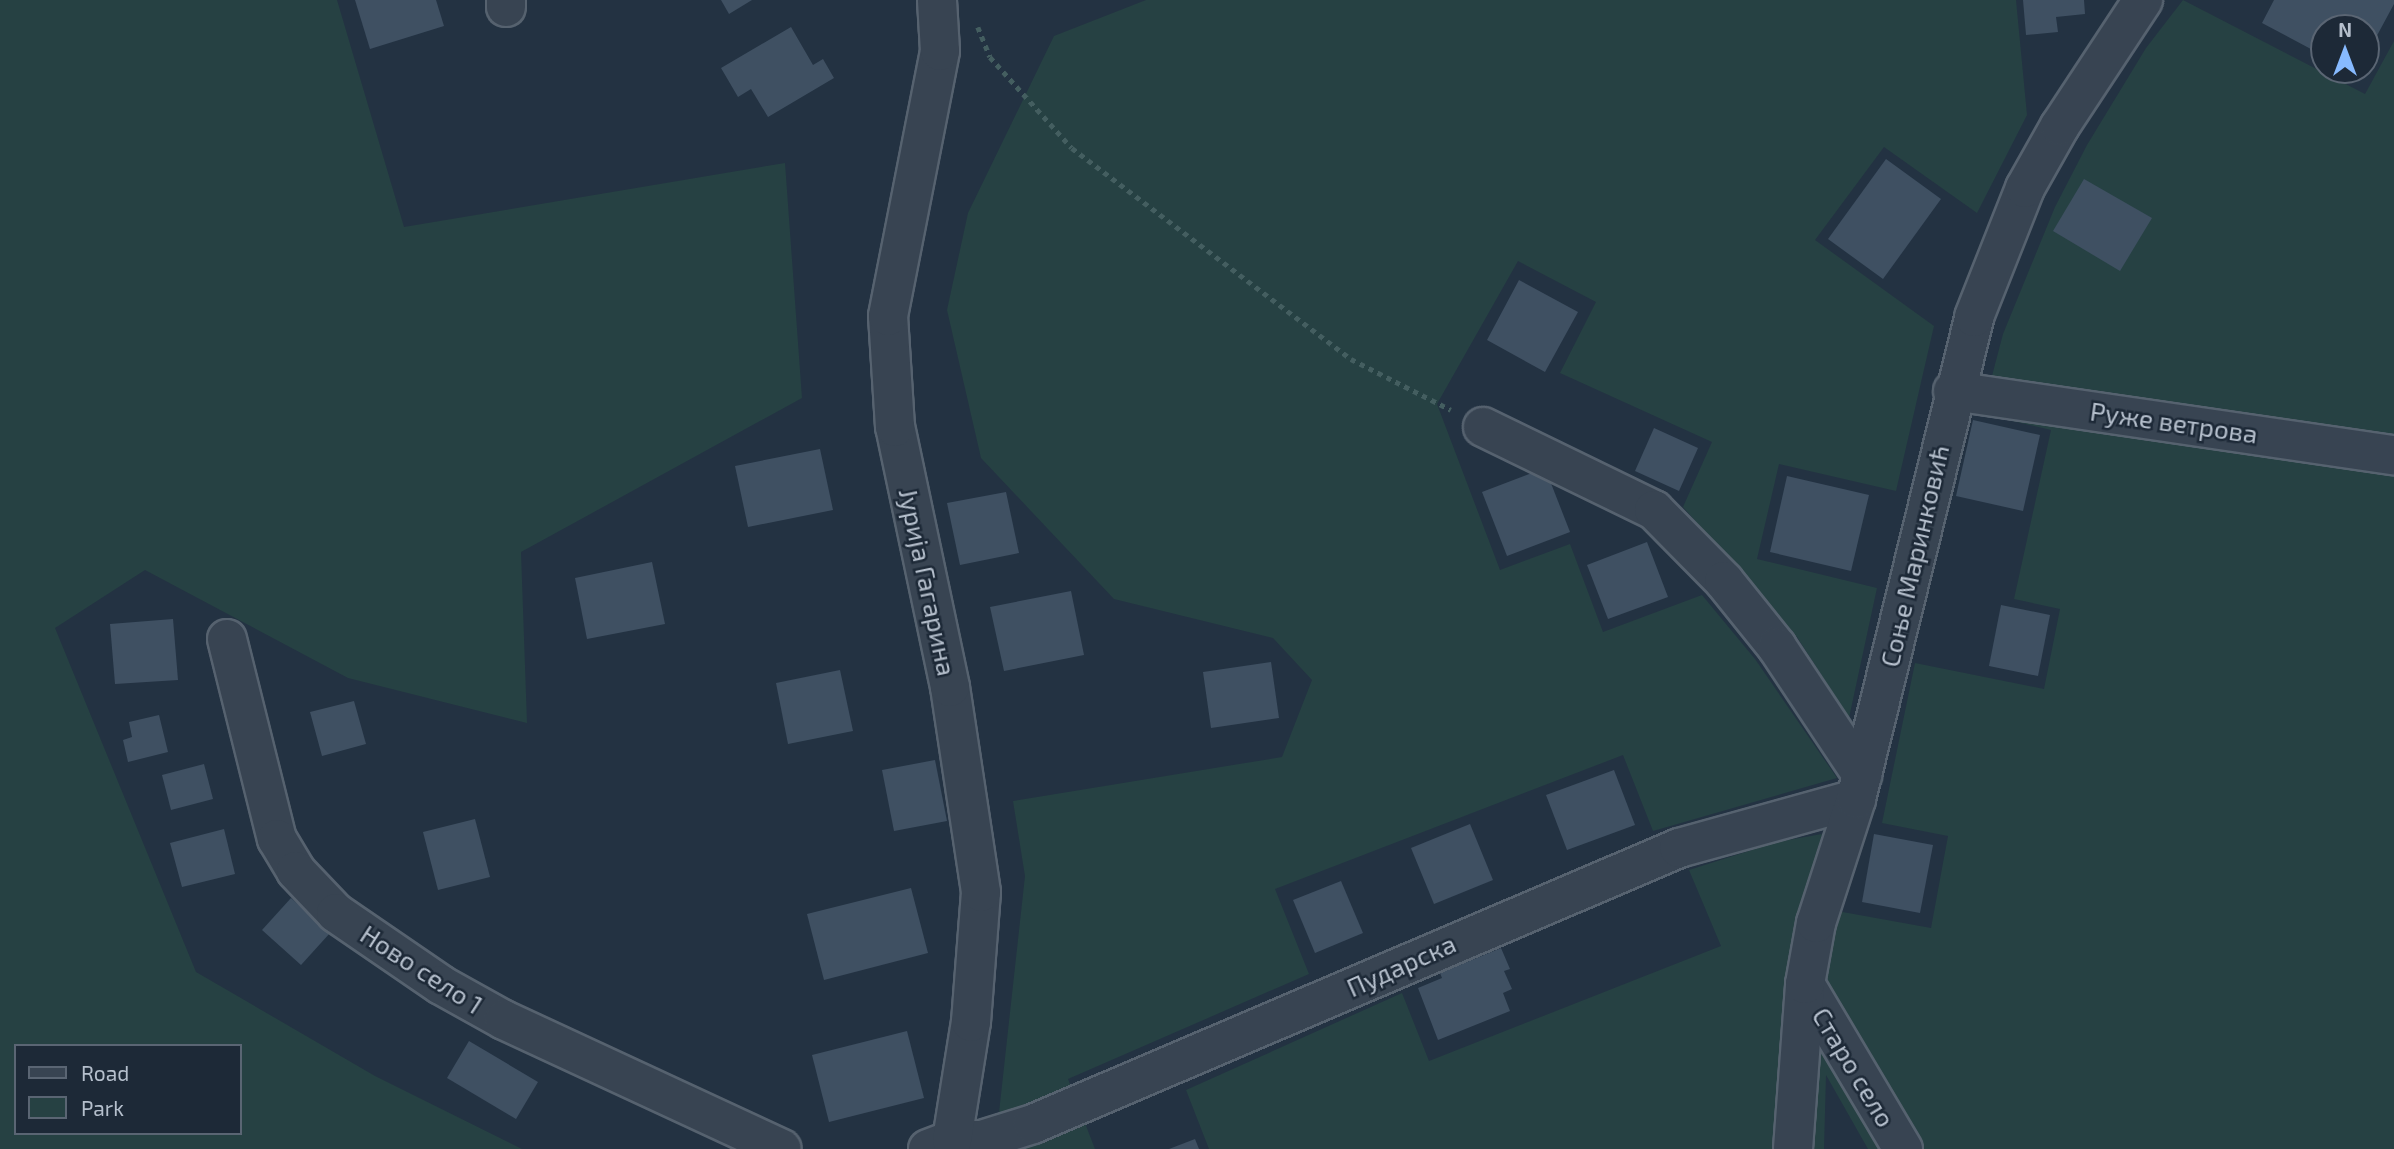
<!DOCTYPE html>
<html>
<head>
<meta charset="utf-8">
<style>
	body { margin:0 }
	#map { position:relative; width:2394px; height:1149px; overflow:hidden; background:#233242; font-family:"Exo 2",sans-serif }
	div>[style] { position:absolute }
	.green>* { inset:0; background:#264143 }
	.building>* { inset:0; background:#3f5062 }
	.path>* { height:4.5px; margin-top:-2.25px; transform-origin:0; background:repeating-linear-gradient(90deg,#445e60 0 5px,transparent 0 10px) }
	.roads { filter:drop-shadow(2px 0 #56626f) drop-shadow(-2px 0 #56626f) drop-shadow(0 2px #56626f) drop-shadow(0 -2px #56626f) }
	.minor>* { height:38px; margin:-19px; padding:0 19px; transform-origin:19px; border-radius:19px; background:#384452 }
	span { translate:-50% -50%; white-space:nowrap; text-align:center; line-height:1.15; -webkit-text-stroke:5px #1d2937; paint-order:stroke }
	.street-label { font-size:26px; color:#b5bfcc }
	.legend { position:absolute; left:14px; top:1044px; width:228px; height:91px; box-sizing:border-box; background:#1d2937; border:2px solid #5a6573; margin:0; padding:9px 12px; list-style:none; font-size:21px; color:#b5bfcc }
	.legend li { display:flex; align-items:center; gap:14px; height:35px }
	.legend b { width:35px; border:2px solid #5a6573 }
	.north { position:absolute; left:2310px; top:14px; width:70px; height:70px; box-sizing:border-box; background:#1d2937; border:2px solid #5a6573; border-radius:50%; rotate:0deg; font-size:19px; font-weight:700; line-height:28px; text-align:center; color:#b5bfcc }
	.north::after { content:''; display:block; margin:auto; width:24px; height:32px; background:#87baff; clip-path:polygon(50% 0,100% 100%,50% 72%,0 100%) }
</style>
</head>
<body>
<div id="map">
	<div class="green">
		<div style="clip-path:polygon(evenodd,0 0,337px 0,404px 227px,785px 163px,802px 398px,521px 552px,527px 723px,348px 678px,145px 570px,55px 628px,196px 972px,375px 1076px,522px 1149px,0 1149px,0 0,16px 1046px,240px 1046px,240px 1133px,16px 1133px,16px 1046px)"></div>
		<div style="clip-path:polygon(1146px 0,2016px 0,2027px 115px,1977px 213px,1884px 147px,1815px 240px,1934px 326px,1896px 491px,1779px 464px,1757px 559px,1877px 588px,1849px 718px,1797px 637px,1683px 507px,1712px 442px,1560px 373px,1596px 302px,1518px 261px,1437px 404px,1500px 570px,1570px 544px,1603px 632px,1702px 595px,1755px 659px,1837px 778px,1653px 831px,1623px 755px,1275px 889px,1309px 974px,1068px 1079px,1095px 1149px,995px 1149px,1025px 876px,1013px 801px,1282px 757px,1312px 680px,1273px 638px,1114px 599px,981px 458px,947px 310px,968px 213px,1054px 36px)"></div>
		<div style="clip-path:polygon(2183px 0,2365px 94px,2394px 41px,2394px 1149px,1868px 1149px,1826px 1075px,1824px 1149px,1209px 1149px,1186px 1090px,1402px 993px,1429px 1061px,1721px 946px,1689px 870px,1777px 842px,1822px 834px,1804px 905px,1931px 928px,1948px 836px,1882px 823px,1915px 663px,2044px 689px,2060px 609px,2014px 599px,2051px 430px,1982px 414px,2003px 334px,2055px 207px,2087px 145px,2146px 48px)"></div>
	</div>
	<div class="building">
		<div style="clip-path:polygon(355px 0,436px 0,444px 26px,370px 49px)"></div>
		<div style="clip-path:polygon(721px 0,752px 0,729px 14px)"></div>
		<div style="clip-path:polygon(2023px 0,2084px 0,2085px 14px,2056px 17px,2058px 32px,2026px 35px)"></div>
		<div style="clip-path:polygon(2274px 0,2394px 0,2394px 4px,2366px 56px,2366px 28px,2324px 28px,2324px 56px,2262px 23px)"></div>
		<div style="clip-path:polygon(791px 27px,813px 65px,823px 59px,834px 78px,768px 117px,751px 89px,738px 97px,721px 68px)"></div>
		<div style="clip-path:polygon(1886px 159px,1941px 199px,1883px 279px,1828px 239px)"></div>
		<div style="clip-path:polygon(2084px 179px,2152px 218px,2120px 271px,2053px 231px)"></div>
		<div style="clip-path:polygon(1519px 280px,1578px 312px,1545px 372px,1487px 340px)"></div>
		<div style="clip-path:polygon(1973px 420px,2040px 435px,2023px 511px,1956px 496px)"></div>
		<div style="clip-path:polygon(1654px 428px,1698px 448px,1679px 491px,1635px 471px)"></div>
		<div style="clip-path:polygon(820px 449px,833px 510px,748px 527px,735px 466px)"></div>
		<div style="clip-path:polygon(1545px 468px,1570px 532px,1507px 556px,1482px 492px)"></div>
		<div style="clip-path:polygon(1787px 476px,1869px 495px,1851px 571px,1770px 552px)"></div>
		<div style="clip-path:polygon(1006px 492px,1019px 553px,960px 565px,947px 503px)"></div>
		<div style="clip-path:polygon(1647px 542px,1668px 597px,1608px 619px,1587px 565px)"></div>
		<div style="clip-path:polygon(652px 562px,665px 624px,587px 639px,575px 578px)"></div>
		<div style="clip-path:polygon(1071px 591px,1084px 655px,1004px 671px,990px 607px)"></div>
		<div style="clip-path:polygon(2001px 605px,2050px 615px,2038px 676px,1989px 666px)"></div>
		<div style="clip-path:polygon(173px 619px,178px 680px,115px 684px,110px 624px)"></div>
		<div style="clip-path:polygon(1271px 662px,1279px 718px,1211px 728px,1203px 672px)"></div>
		<div style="clip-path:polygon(840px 670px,853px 731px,788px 744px,776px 683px)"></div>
		<div style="clip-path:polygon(354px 701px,366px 744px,322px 756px,310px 712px)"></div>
		<div style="clip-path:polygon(159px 715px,168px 752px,128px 762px,123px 740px,132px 737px,129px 722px)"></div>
		<div style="clip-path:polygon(935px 760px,947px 821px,894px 831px,882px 770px)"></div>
		<div style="clip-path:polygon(204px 764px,213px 799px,171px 810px,162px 775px)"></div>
		<div style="clip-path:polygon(1614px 770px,1635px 825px,1567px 850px,1546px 795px)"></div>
		<div style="clip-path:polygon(475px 819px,490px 877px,438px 890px,423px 832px)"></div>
		<div style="clip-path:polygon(1470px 824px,1493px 880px,1434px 904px,1411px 848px)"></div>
		<div style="clip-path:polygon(224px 829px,235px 874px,182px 887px,170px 843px)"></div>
		<div style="clip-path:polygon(1874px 834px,1933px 845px,1920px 913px,1862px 902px)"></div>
		<div style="clip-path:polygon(1341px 881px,1363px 933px,1315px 953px,1293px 900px)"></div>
		<div style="clip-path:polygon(911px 888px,928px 953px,824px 980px,807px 914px)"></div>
		<div style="clip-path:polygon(291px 898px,330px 933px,301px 965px,262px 930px)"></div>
		<div style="clip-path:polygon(1501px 948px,1510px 969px,1504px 971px,1512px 989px,1503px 993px,1510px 1011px,1438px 1040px,1418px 988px,1442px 978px,1440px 973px)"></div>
		<div style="clip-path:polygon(907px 1031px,924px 1098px,829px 1122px,812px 1055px)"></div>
		<div style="clip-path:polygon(469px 1041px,538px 1082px,516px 1119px,447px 1078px)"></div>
		<div style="clip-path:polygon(1195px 1139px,1199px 1149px,1169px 1149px)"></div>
	</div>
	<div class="path">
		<div style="left:978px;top:27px;width:32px;rotate:68deg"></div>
		<div style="left:990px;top:57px;width:122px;rotate:48deg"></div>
		<div style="left:1072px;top:148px;width:350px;rotate:37.1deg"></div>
		<div style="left:1351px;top:359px;width:112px;rotate:27deg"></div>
	</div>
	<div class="roads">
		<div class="minor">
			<div style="left:506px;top:7px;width:7px;rotate:-90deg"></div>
			<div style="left:1953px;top:391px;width:446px;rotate:8.3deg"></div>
			<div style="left:1483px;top:427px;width:190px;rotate:25.9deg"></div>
			<div style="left:1654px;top:510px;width:100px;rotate:45.4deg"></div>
			<div style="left:1724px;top:581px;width:85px;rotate:51.2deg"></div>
			<div style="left:1777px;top:647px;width:154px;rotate:56.4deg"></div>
			<div style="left:227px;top:639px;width:206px;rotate:76deg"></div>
			<div style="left:277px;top:839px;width:37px;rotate:59deg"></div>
			<div style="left:296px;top:871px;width:58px;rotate:46.4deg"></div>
			<div style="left:336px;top:913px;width:127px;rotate:34.4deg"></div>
			<div style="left:441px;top:985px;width:72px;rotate:29.1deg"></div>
			<div style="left:504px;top:1020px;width:306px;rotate:24.9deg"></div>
			<div style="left:1805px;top:984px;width:192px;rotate:59.3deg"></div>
			<div style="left:952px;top:1140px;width:30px"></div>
			<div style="left:982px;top:1140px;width:53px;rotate:-17.4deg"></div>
			<div style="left:1033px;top:1124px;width:702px;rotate:-23.13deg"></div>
			<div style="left:1679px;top:848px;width:184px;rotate:-15.5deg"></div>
			<div style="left:928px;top:1149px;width:26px;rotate:-21deg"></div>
			<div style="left:952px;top:1140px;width:120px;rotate:-80.9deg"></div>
			<div style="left:971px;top:1022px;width:130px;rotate:-85.6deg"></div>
			<div style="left:981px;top:892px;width:207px;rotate:-98.6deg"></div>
			<div style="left:950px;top:687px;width:266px;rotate:-101.9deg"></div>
			<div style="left:895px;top:427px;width:111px;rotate:-93.6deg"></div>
			<div style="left:888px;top:316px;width:270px;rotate:-78.9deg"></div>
			<div style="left:940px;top:51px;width:51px;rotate:-93.4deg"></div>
			<div style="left:1793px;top:1149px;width:165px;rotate:-85.8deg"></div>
			<div style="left:1805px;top:984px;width:62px;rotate:-79.8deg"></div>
			<div style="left:1816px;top:923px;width:130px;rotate:-72.1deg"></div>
			<div style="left:1856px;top:799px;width:496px;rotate:-76.2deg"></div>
			<div style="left:1974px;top:317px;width:139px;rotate:-68.4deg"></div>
			<div style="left:2025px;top:188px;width:71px;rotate:-60.6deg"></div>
			<div style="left:2060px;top:126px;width:151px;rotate:-56.6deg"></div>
		</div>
	</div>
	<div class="street-label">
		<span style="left:2174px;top:422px;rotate:8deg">Руже ветрова</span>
		<span style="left:1914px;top:556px;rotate:-77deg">Соње Маринковић</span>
		<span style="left:928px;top:582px;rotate:78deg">Јурија Гагарина</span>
		<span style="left:1401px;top:965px;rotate:-24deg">Пударска</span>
		<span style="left:422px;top:969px;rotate:33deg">Ново село 1</span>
		<span style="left:1854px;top:1067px;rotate:59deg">Старо село</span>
	</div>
	<ul class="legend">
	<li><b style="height:9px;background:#384452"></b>Road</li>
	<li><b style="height:19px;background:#264143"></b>Park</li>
	</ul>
	<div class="north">N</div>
</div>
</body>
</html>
